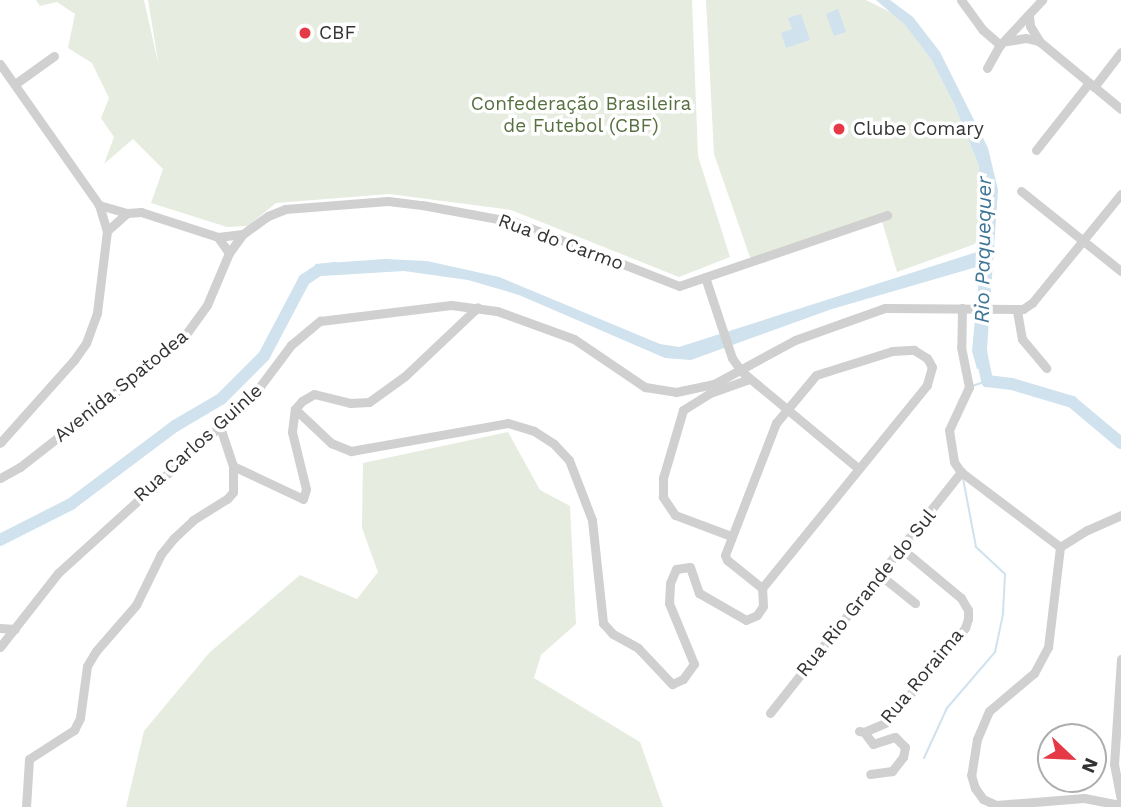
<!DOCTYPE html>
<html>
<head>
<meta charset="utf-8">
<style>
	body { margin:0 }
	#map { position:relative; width:1121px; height:807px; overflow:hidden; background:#fff; font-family:"Work Sans",sans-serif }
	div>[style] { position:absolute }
	.green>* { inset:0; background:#e6ecdf }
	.water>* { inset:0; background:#cfe2ee }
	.stream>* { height:2px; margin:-1px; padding:0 1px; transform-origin:1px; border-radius:1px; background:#cfe2ee }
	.river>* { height:12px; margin:-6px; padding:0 6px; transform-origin:6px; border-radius:6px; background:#cfe2ee }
	.minor>* { height:9px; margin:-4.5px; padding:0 4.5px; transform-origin:4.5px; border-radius:4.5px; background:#d0d0d0 }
	.dots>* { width:19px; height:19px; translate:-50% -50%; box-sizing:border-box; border:4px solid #fff; border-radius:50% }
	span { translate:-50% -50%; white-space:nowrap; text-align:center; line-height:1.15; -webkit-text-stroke:7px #fff; paint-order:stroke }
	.poi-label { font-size:19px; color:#333 }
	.left { translate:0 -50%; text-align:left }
	.park-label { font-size:19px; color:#56703f }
	.street-label { font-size:19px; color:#333 }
	.water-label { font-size:21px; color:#3f7597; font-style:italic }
	.north { position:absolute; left:1037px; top:723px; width:70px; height:70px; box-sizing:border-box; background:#fff; border:2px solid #adadad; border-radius:50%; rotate:113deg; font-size:19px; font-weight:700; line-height:28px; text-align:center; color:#333 }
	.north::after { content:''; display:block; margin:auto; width:24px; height:32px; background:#e63946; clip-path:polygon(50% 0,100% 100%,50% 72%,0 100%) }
</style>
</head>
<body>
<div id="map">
	<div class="green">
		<div style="clip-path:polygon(36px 0,144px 0,159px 67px,148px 0,692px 0,698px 156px,730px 257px,679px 277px,511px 210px,389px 194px,276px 203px,248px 226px,227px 227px,151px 203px,163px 169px,133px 139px,104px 164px,114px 137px,101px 118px,109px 98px,92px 63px,68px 48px,75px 14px,57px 2px,40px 6px)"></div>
		<div style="clip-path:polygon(706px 0,866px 0,894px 14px,904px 24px,931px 59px,954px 104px,979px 166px,981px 227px,975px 244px,897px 272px,881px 218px,751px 260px,714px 154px)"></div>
		<div style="clip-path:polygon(508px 432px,540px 490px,570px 506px,576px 624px,541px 655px,534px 678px,640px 742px,663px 807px,126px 807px,144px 731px,210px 652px,300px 575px,357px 599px,378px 572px,362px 528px,363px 463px)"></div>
	</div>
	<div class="water">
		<div style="clip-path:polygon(876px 0,890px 0,913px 17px,940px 52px,988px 148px,998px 190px,987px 349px,989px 366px,977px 369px,972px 351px,980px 266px,832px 309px,691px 360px,665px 358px,519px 295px,468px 280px,404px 271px,321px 276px,315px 264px,385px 259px,427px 261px,499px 277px,660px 344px,679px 347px,980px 251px,979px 166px,954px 104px,931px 59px,904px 24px)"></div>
		<div style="clip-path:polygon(838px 9px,846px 32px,834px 36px,826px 14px)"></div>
		<div style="clip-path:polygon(801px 14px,810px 40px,786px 48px,781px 33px,792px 29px,788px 18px)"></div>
	</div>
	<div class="stream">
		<div style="left:972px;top:386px;width:16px;rotate:-18deg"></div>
		<div style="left:924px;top:758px;width:55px;rotate:-65.3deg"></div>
		<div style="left:947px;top:708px;width:74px;rotate:-49.4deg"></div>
		<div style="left:995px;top:652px;width:40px;rotate:-78deg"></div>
		<div style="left:1003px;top:613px;width:39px;rotate:-87deg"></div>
		<div style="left:1005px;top:574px;width:40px;rotate:-137deg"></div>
		<div style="left:976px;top:547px;width:70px;rotate:-100.7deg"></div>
	</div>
	<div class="river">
		<div style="left:981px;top:352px;width:30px;rotate:78deg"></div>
		<div style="left:987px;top:381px;width:25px;rotate:7deg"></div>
		<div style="left:1012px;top:384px;width:63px;rotate:16.7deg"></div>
		<div style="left:1072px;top:402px;width:64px;rotate:39.9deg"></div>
		<div style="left:0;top:540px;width:80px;rotate:-26.9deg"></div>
		<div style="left:71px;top:504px;width:130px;rotate:-36.9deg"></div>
		<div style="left:175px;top:426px;width:53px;rotate:-30.4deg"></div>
		<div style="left:221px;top:399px;width:61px;rotate:-45deg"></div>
		<div style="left:264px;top:356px;width:86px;rotate:-62.2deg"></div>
		<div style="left:304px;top:280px;width:18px;rotate:-34deg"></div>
		<div style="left:319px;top:270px;width:16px;rotate:-7deg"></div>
	</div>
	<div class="minor">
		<div style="left:961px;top:0;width:37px;rotate:54deg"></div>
		<div style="left:983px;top:30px;width:23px;rotate:41deg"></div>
		<div style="left:1000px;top:45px;width:62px;rotate:-47deg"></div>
		<div style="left:1029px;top:16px;width:10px;rotate:84deg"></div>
		<div style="left:1030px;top:26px;width:19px;rotate:58deg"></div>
		<div style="left:1040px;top:42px;width:105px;rotate:39.6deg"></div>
		<div style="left:1007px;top:41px;width:19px;rotate:-9deg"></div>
		<div style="left:1026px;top:38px;width:12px;rotate:14deg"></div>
		<div style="left:0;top:64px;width:172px;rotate:54.9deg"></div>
		<div style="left:99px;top:205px;width:27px;rotate:73deg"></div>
		<div style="left:107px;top:231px;width:83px;rotate:97deg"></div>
		<div style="left:97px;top:313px;width:32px;rotate:110deg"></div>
		<div style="left:86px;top:343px;width:21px;rotate:125deg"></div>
		<div style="left:74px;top:360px;width:111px;rotate:131.7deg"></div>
		<div style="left:987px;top:68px;width:26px;rotate:-61deg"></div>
		<div style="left:15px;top:84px;width:48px;rotate:-35.7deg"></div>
		<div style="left:1094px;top:87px;width:44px;rotate:-52.4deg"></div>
		<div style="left:1036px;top:150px;width:85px;rotate:-51.7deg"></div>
		<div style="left:1021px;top:191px;width:128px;rotate:38.7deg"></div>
		<div style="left:99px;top:205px;width:29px;rotate:16deg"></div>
		<div style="left:127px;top:213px;width:14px;rotate:-4deg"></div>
		<div style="left:141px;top:212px;width:81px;rotate:18deg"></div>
		<div style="left:218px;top:237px;width:25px;rotate:-7deg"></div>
		<div style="left:243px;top:234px;width:31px;rotate:-36deg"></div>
		<div style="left:268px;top:216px;width:18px;rotate:-22deg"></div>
		<div style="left:285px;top:209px;width:103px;rotate:-4.4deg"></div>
		<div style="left:388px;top:201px;width:34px;rotate:7deg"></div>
		<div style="left:422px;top:205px;width:95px;rotate:10.4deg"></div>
		<div style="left:515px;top:222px;width:176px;rotate:21.3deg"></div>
		<div style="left:679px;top:286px;width:220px;rotate:-18.8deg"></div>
		<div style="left:107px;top:231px;width:27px;rotate:-42deg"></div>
		<div style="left:229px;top:253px;width:24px;rotate:-54deg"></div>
		<div style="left:705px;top:277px;width:85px;rotate:71.6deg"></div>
		<div style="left:732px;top:358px;width:16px;rotate:55deg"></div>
		<div style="left:741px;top:371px;width:153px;rotate:39.7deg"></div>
		<div style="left:962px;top:308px;width:39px;rotate:91deg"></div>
		<div style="left:961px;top:347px;width:41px;rotate:78.7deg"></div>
		<div style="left:969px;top:387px;width:47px;rotate:114.9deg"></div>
		<div style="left:949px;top:430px;width:32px;rotate:81deg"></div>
		<div style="left:954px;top:462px;width:12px;rotate:55deg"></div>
		<div style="left:961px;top:472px;width:124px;rotate:37.1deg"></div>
		<div style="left:1017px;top:311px;width:28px;rotate:80deg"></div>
		<div style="left:1022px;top:339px;width:38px;rotate:50deg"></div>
		<div style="left:914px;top:350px;width:15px;rotate:32deg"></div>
		<div style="left:927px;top:358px;width:10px;rotate:61deg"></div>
		<div style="left:932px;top:367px;width:19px;rotate:106deg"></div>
		<div style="left:927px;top:385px;width:262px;rotate:129.1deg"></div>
		<div style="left:762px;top:588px;width:45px;rotate:-141.3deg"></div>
		<div style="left:727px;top:560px;width:5px;rotate:-112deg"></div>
		<div style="left:725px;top:555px;width:142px;rotate:-68.9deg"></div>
		<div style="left:776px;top:423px;width:62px;rotate:-50.2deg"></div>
		<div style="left:816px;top:375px;width:80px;rotate:-17.5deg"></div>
		<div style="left:892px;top:351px;width:22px;rotate:-3deg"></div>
		<div style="left:295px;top:409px;width:50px;rotate:43.4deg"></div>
		<div style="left:331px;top:443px;width:22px;rotate:22deg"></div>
		<div style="left:351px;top:451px;width:159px;rotate:-10.1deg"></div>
		<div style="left:508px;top:423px;width:27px;rotate:17deg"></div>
		<div style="left:534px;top:431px;width:24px;rotate:33deg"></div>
		<div style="left:554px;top:444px;width:22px;rotate:47deg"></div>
		<div style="left:569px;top:460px;width:64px;rotate:69deg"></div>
		<div style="left:592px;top:520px;width:104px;rotate:83.9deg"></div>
		<div style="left:603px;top:623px;width:15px;rotate:48deg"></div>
		<div style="left:613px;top:634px;width:29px;rotate:29deg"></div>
		<div style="left:638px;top:648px;width:50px;rotate:46.6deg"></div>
		<div style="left:672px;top:684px;width:12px;rotate:-24deg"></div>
		<div style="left:683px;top:679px;width:19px;rotate:-54deg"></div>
		<div style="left:694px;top:664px;width:66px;rotate:-112.3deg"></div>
		<div style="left:669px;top:603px;width:20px;rotate:-87deg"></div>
		<div style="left:670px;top:583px;width:15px;rotate:-67deg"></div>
		<div style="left:676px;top:569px;width:14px;rotate:-8deg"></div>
		<div style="left:690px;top:567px;width:28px;rotate:71deg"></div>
		<div style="left:699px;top:593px;width:54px;rotate:29.9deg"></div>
		<div style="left:746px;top:620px;width:12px;rotate:-24deg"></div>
		<div style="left:757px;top:615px;width:11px;rotate:-56deg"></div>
		<div style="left:763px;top:606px;width:18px;rotate:-93deg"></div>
		<div style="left:233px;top:466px;width:77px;rotate:25.2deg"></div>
		<div style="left:303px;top:499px;width:10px;rotate:-73deg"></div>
		<div style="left:306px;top:489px;width:59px;rotate:-103.8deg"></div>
		<div style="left:292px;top:432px;width:23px;rotate:-83deg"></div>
		<div style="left:295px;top:409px;width:11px;rotate:-49deg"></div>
		<div style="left:302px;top:401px;width:14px;rotate:-30deg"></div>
		<div style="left:314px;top:394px;width:37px;rotate:14deg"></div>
		<div style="left:350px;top:403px;width:19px;rotate:-3deg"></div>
		<div style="left:369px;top:402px;width:44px;rotate:-35.8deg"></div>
		<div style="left:405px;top:376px;width:100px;rotate:-43.4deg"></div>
		<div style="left:0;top:478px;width:23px;rotate:-29deg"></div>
		<div style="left:20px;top:467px;width:204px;rotate:-38deg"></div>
		<div style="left:181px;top:341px;width:44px;rotate:-54.2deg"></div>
		<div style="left:207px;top:305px;width:56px;rotate:-67.1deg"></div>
		<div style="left:229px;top:253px;width:19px;rotate:-125deg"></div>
		<div style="left:1121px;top:515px;width:37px;rotate:156deg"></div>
		<div style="left:1087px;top:530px;width:32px;rotate:148deg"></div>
		<div style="left:1060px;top:547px;width:101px;rotate:96.8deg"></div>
		<div style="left:1048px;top:647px;width:30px;rotate:118deg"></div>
		<div style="left:1034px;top:673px;width:59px;rotate:139.8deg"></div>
		<div style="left:989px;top:711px;width:30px;rotate:113deg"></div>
		<div style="left:977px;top:739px;width:36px;rotate:99deg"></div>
		<div style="left:971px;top:775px;width:14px;rotate:73deg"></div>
		<div style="left:975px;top:788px;width:14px;rotate:54deg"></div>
		<div style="left:983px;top:799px;width:14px;rotate:25deg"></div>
		<div style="left:996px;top:805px;width:88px;rotate:-4.5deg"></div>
		<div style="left:1084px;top:798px;width:38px;rotate:11deg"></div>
		<div style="left:731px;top:536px;width:60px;rotate:-159.4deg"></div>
		<div style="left:675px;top:515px;width:22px;rotate:-124deg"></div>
		<div style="left:663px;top:497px;width:19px;rotate:-90deg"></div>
		<div style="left:663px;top:478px;width:71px;rotate:-73.6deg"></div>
		<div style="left:683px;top:410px;width:32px;rotate:-32deg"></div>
		<div style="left:710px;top:393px;width:41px;rotate:-19.7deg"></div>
		<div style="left:880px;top:575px;width:45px;rotate:38.7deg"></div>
		<div style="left:0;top:628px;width:15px;rotate:4deg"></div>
		<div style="left:0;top:647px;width:94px;rotate:-51.9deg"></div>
		<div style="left:58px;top:573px;width:262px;rotate:-42.2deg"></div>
		<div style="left:252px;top:397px;width:65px;rotate:-53.1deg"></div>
		<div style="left:291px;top:345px;width:38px;rotate:-40deg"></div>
		<div style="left:320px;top:321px;width:132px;rotate:-7deg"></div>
		<div style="left:451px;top:305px;width:46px;rotate:7.4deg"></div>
		<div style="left:497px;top:311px;width:82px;rotate:20deg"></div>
		<div style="left:574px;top:339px;width:86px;rotate:34.1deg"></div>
		<div style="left:645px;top:387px;width:31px;rotate:9deg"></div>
		<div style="left:676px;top:392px;width:39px;rotate:-12deg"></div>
		<div style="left:714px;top:384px;width:92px;rotate:-28.5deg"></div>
		<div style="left:795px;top:340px;width:96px;rotate:-19.6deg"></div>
		<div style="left:885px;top:308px;width:138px;rotate:0.4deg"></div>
		<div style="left:1023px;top:309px;width:11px;rotate:-34deg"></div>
		<div style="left:1032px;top:303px;width:141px;rotate:-50.8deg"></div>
		<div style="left:1121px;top:659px;width:105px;rotate:93.8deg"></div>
		<div style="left:1114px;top:764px;width:37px;rotate:79deg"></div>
		<div style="left:770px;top:713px;width:308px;rotate:-51.6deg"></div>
		<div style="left:859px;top:731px;width:5px;rotate:11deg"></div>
		<div style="left:864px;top:732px;width:25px;rotate:-23deg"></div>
		<div style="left:887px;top:722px;width:122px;rotate:-50.3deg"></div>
		<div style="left:965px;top:628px;width:9px;rotate:-72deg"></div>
		<div style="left:968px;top:619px;width:9px;rotate:-90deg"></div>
		<div style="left:968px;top:610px;width:14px;rotate:-120deg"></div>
		<div style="left:961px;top:598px;width:77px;rotate:-140.3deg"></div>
		<div style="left:864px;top:732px;width:15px;rotate:53deg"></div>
		<div style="left:873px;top:744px;width:23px;rotate:-18deg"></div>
		<div style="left:895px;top:737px;width:14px;rotate:45deg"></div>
		<div style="left:905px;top:747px;width:10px;rotate:101deg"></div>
		<div style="left:903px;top:757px;width:18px;rotate:128deg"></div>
		<div style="left:892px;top:771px;width:22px;rotate:172deg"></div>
		<div style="left:26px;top:807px;width:48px;rotate:-86.4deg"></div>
		<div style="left:29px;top:759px;width:54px;rotate:-32.8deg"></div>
		<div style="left:74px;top:730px;width:13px;rotate:-63deg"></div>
		<div style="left:80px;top:718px;width:52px;rotate:-82.3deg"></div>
		<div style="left:87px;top:666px;width:17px;rotate:-59deg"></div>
		<div style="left:96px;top:651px;width:61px;rotate:-49deg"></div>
		<div style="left:136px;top:605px;width:57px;rotate:-63.9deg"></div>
		<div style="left:161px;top:554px;width:21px;rotate:-51deg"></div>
		<div style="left:174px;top:538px;width:26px;rotate:-43deg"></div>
		<div style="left:193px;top:520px;width:40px;rotate:-32deg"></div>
		<div style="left:227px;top:499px;width:9px;rotate:-49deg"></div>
		<div style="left:233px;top:492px;width:26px;rotate:-90deg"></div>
		<div style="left:233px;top:466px;width:41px;rotate:-108.4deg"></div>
	</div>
	<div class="dots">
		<div style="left:305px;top:33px;background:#e63946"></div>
		<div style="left:839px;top:129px;background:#e63946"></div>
	</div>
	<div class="poi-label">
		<span class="left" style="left:319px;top:33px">CBF</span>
		<span class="left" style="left:853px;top:129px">Clube Comary</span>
	</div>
	<div class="park-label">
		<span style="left:581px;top:115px">Confederação Brasileira<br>de Futebol (CBF)</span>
	</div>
	<div class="street-label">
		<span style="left:561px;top:242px;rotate:20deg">Rua do Carmo</span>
		<span style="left:121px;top:386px;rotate:-39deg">Avenida Spatodea</span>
		<span style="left:198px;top:443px;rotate:-42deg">Rua Carlos Guinle</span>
		<span style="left:866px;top:593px;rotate:-51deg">Rua Rio Grande do Sul</span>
		<span style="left:922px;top:676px;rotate:-50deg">Rua Roraima</span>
	</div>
	<div class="water-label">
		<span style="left:983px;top:250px;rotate:-89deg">Rio Paquequer</span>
	</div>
	<div class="north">N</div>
</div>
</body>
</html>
